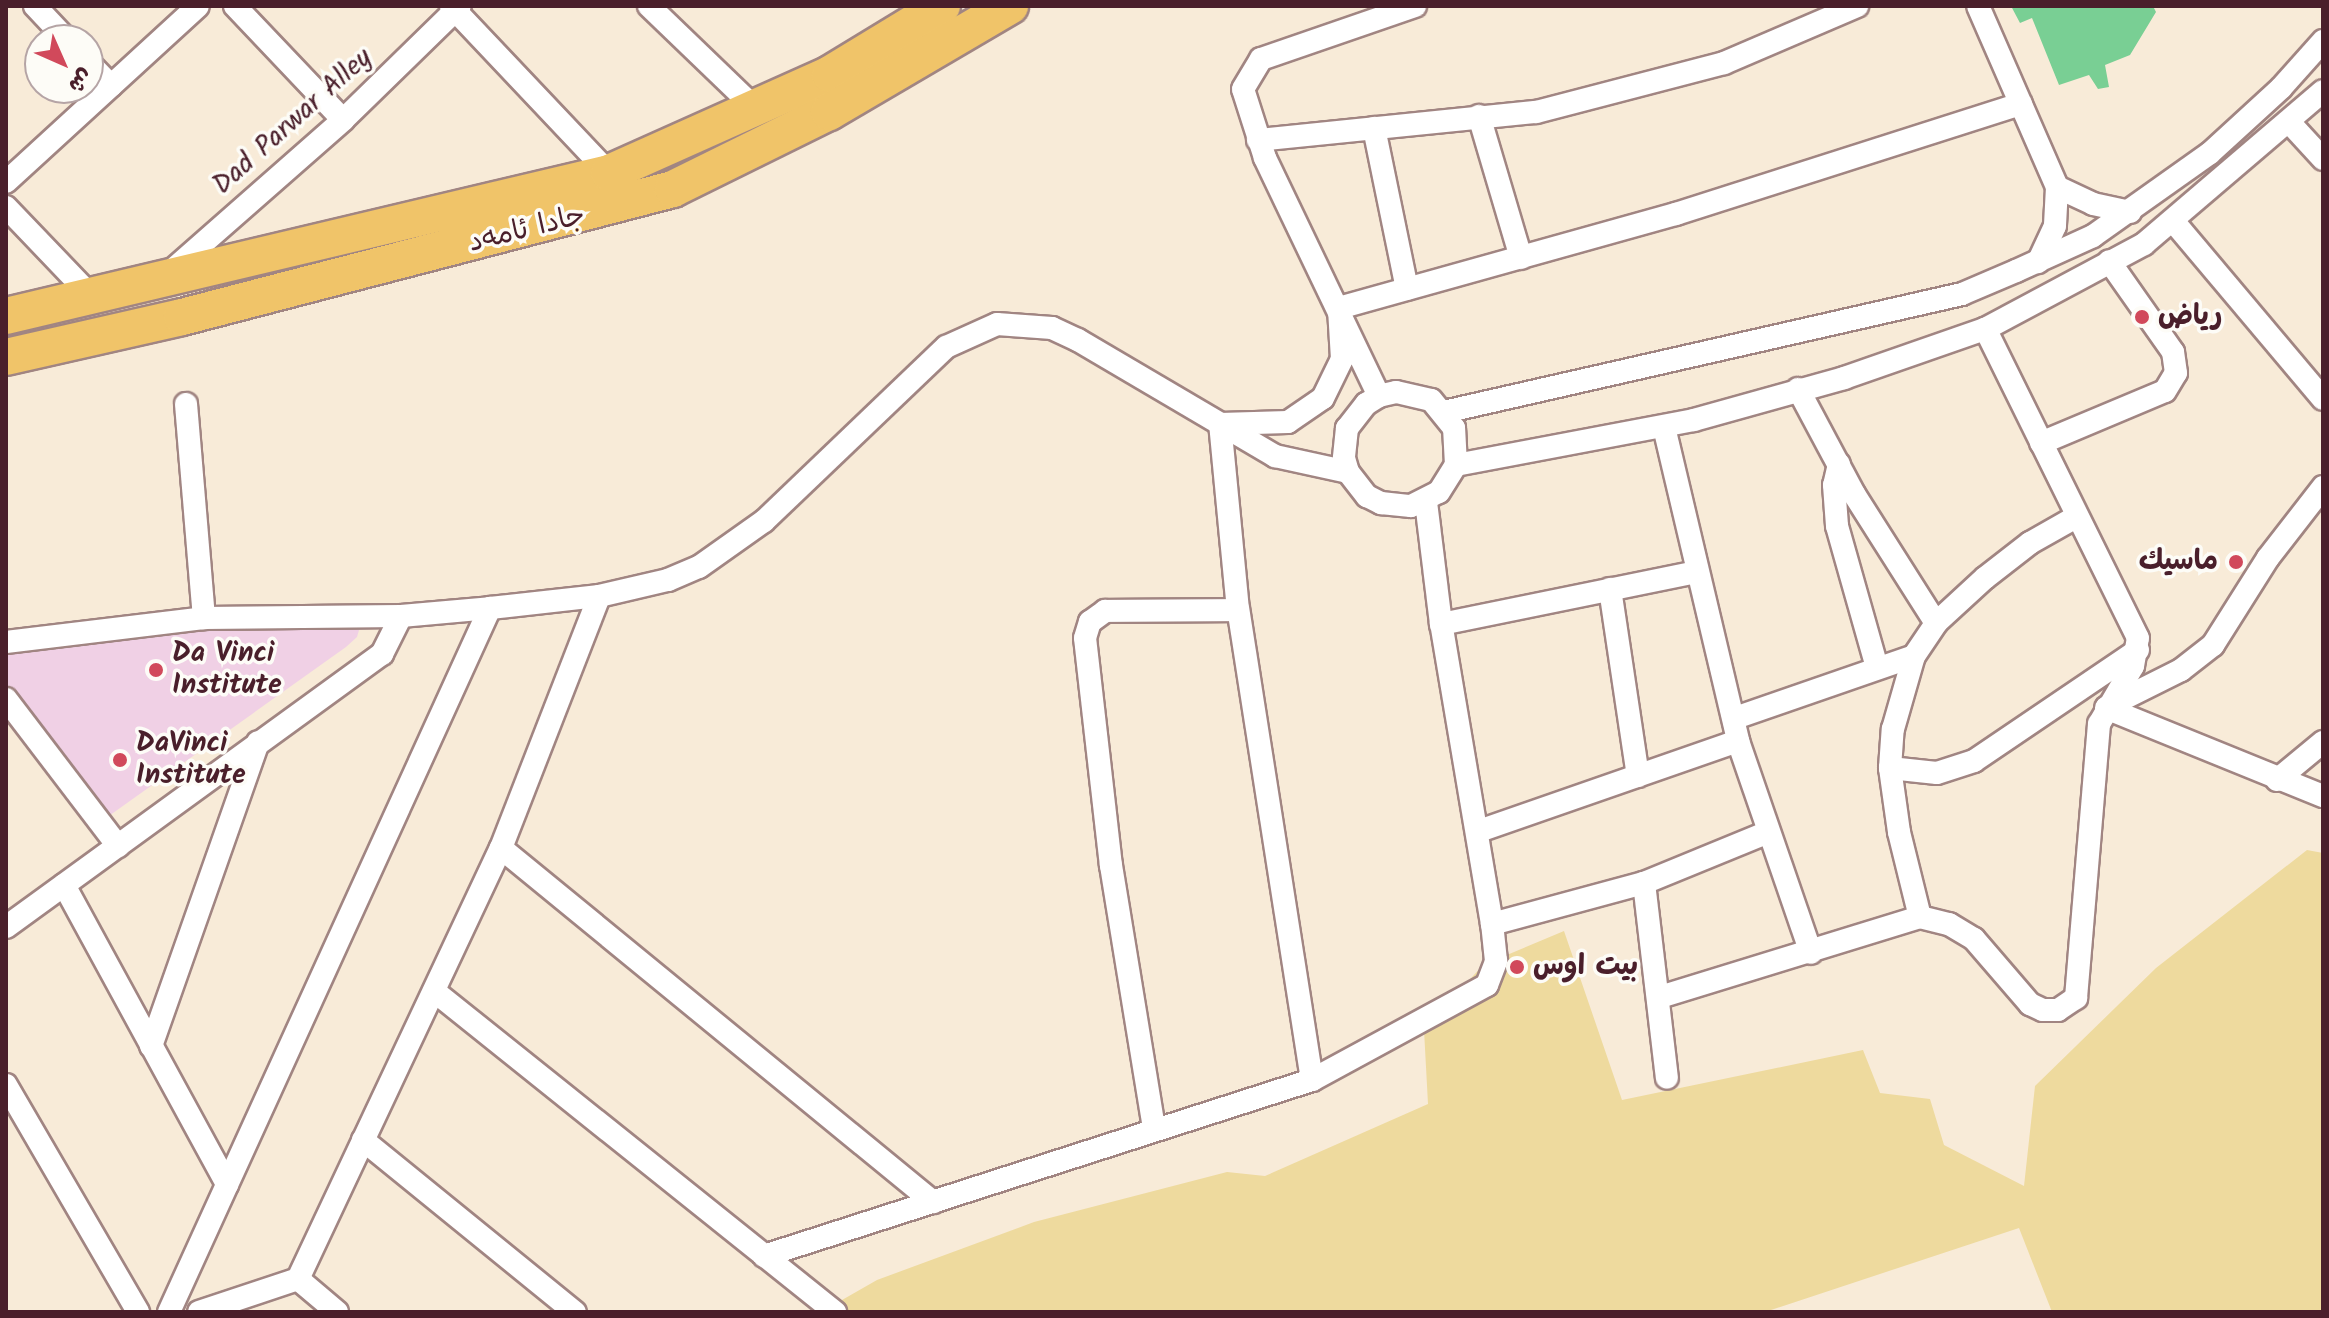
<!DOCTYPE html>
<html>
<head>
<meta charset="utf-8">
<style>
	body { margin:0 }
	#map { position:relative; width:2329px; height:1318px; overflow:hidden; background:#f8ebd8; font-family:Kalam,"Playpen Sans Arabic",sans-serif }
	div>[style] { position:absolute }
	.built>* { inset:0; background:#f0d0e5 }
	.green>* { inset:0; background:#79cf94 }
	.sand>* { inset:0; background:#eeda9e }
	.roads { filter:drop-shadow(2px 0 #a18582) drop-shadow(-2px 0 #a18582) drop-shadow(0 2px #a18582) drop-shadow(0 -2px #a18582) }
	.minor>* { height:22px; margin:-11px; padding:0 11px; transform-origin:11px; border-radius:11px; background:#fff }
	.primary>* { height:36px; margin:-18px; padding:0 18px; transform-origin:18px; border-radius:18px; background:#f0c469 }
	.dots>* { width:22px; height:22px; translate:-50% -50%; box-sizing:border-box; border:4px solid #fdfcf7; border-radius:50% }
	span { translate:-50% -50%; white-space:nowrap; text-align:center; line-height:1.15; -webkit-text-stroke:7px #fdfcf7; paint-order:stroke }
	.street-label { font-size:28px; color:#4a1f2b }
	.poi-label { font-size:28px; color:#4a1f2b; font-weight:700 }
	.left { translate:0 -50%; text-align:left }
	.right { translate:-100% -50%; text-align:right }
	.frame { position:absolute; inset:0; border:8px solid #4a1f2b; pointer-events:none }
	.north { position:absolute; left:24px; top:24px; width:80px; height:80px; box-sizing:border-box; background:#fdfcf7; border:2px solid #b5a4a5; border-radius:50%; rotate:135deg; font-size:22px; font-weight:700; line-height:32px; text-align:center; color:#4a1f2b }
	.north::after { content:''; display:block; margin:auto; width:28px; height:36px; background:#d1495b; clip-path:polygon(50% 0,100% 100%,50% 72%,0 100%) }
</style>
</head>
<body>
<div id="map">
	<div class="built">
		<div style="clip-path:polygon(364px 613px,357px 637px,346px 647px,99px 823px,6px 697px,6px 641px)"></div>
	</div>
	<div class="green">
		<div style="clip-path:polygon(2011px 6px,2153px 6px,2156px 12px,2130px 55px,2105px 65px,2109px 87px,2098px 89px,2089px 75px,2059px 85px,2032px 18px,2020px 23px)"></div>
	</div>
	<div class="sand">
		<div style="clip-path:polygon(2307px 850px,2323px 853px,2323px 1312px,2052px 1312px,2019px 1228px,1765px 1312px,821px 1312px,877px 1280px,1034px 1222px,1227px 1172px,1265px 1176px,1428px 1104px,1424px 1030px,1483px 965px,1564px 931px,1622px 1100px,1863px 1050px,1880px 1093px,1930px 1099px,1944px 1145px,2024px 1186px,2035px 1086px,2156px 968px)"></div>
	</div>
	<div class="roads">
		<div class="minor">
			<div style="left:35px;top:6px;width:47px;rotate:46.7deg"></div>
			<div style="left:235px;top:6px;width:157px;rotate:46.5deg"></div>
			<div style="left:451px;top:6px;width:230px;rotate:46.6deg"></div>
			<div style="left:649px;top:6px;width:150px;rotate:43.9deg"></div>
			<div style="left:1978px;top:6px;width:197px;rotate:66.4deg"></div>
			<div style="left:2057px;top:187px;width:39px;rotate:93deg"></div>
			<div style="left:2055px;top:226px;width:40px;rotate:115deg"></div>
			<div style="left:88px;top:62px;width:33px;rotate:46deg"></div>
			<div style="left:1479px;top:116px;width:148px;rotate:73.5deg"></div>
			<div style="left:2289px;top:122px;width:50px;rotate:47.4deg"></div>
			<div style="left:1374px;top:128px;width:164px;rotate:78.4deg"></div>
			<div style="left:1258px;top:140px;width:279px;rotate:-5.8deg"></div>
			<div style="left:1536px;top:112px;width:194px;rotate:-14.6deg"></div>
			<div style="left:1724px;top:63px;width:145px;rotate:-23.2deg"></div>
			<div style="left:6px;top:182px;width:260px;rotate:-42.5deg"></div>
			<div style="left:2057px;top:187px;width:40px;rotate:25deg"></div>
			<div style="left:2093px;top:204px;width:38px;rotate:12deg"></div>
			<div style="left:6px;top:207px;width:123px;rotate:46.3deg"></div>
			<div style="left:2174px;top:222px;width:231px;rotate:49.9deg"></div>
			<div style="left:169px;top:273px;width:232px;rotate:-41.3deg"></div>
			<div style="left:343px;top:120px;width:163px;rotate:-44.3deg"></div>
			<div style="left:1798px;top:389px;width:119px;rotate:61.9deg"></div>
			<div style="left:1854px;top:494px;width:153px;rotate:57.6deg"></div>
			<div style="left:1379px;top:396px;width:264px;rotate:-115.6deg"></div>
			<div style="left:1265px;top:158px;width:72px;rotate:-107.7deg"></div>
			<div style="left:1243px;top:89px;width:35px;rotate:-59deg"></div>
			<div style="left:1261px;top:59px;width:163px;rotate:-19deg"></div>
			<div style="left:186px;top:404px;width:215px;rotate:85.2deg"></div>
			<div style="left:1444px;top:412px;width:531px;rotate:-12.83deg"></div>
			<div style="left:1962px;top:294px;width:59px;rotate:-23.1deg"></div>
			<div style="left:2016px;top:271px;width:85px;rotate:-24.4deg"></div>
			<div style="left:2093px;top:236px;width:142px;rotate:-35.3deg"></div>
			<div style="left:2209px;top:154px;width:98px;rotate:-42.5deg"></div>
			<div style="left:2281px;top:88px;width:63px;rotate:-48.2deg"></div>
			<div style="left:1664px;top:427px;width:323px;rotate:76.7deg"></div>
			<div style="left:1738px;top:741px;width:224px;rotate:71deg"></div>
			<div style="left:2041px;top:443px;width:134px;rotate:-22.8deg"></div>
			<div style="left:2165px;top:391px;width:21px;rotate:-59deg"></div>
			<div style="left:2176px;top:373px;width:21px;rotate:-98deg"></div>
			<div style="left:2173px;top:352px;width:111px;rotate:-125.1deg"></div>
			<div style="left:1839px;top:464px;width:22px;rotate:103deg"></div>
			<div style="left:1834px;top:485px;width:41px;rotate:85.8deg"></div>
			<div style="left:1837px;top:526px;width:147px;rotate:74.2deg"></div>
			<div style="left:1456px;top:465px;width:242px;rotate:-10.7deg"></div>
			<div style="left:1694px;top:420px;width:156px;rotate:-15.6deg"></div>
			<div style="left:1844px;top:378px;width:149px;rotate:-19.2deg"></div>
			<div style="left:1985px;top:329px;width:180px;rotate:-28.1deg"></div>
			<div style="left:2144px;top:244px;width:235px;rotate:-40.5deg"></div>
			<div style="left:1610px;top:589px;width:189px;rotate:81.5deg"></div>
			<div style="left:1441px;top:624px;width:261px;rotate:-11.5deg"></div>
			<div style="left:6px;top:642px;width:199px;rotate:-6.9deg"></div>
			<div style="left:204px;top:618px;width:197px;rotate:-0.6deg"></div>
			<div style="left:401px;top:616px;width:89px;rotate:-5.1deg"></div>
			<div style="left:490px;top:608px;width:110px;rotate:-6.3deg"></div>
			<div style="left:599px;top:596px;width:71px;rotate:-13.1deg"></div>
			<div style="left:668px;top:580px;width:34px;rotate:-23deg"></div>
			<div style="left:699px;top:567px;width:80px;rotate:-35.3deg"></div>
			<div style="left:764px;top:521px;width:252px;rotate:-43.7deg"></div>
			<div style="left:946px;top:347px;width:56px;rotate:-24.3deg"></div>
			<div style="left:997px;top:324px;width:55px;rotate:4.2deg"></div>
			<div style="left:1052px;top:328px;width:29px;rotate:25deg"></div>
			<div style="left:1078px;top:340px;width:229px;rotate:30.5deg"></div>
			<div style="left:1275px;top:456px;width:75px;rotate:12.4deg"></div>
			<div style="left:1348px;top:472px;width:31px;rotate:52deg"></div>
			<div style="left:1367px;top:496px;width:16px;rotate:27deg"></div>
			<div style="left:1381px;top:503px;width:30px;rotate:6deg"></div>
			<div style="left:1411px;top:506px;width:31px;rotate:-27deg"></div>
			<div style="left:1439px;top:492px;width:32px;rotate:-58deg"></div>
			<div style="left:1456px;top:465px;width:37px;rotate:-93deg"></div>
			<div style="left:1454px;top:428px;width:36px;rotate:-129deg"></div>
			<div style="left:1431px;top:400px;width:36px;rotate:-167deg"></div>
			<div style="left:1396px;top:392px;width:17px;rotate:167deg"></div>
			<div style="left:1379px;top:396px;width:15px;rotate:148deg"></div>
			<div style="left:1366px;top:404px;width:31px;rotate:128deg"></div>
			<div style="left:1347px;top:428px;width:30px;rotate:96deg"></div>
			<div style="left:1344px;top:458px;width:15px;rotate:74deg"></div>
			<div style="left:6px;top:699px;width:185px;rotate:52.7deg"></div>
			<div style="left:2107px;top:707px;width:83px;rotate:-26.6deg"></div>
			<div style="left:2181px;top:670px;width:41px;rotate:-38deg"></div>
			<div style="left:2213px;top:645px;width:103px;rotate:-57.7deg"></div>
			<div style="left:2268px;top:558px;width:90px;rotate:-52.2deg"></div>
			<div style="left:2106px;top:708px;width:234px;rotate:22.1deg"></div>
			<div style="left:1735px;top:718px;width:189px;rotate:-19.1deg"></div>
			<div style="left:1890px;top:768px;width:47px;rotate:6.1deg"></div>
			<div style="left:1937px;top:773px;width:39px;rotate:-18deg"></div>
			<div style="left:1974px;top:761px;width:198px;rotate:-34.1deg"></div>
			<div style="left:2277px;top:780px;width:60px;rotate:-39.6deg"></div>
			<div style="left:1479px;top:831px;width:274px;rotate:-19.2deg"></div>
			<div style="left:501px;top:848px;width:559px;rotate:39.33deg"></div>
			<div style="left:1644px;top:883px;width:196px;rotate:83.3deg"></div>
			<div style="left:64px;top:885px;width:341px;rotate:61.4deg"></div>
			<div style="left:1920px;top:917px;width:88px;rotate:-103.9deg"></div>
			<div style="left:1899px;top:832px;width:65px;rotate:-98deg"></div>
			<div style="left:1890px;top:768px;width:39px;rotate:-86deg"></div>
			<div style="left:1893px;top:729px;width:76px;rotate:-74deg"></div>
			<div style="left:1914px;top:656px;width:40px;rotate:-56deg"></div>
			<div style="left:1936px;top:623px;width:67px;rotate:-42.6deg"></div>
			<div style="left:1985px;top:578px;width:57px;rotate:-37.9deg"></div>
			<div style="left:2030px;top:543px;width:53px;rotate:-29.5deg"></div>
			<div style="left:1492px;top:924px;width:157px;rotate:-15.1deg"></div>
			<div style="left:1644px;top:883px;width:132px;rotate:-22.3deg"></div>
			<div style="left:6px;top:927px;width:465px;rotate:-36deg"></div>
			<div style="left:382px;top:654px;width:42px;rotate:-63.4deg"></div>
			<div style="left:434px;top:991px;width:514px;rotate:38.68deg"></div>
			<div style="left:1660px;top:997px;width:272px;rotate:-17.1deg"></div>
			<div style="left:1920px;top:917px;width:30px;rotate:14deg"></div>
			<div style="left:1949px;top:924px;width:29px;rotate:31deg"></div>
			<div style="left:1974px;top:939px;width:86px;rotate:49.3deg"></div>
			<div style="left:2030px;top:1004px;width:14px;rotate:25deg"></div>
			<div style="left:2043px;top:1010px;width:15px"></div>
			<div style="left:2058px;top:1010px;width:22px;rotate:-34deg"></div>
			<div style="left:2076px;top:998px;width:275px;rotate:-85.2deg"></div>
			<div style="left:2099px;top:724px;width:67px;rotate:-59.6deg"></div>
			<div style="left:2133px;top:666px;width:28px;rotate:-80deg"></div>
			<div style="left:2138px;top:638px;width:345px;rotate:-116.3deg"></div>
			<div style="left:151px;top:1046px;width:322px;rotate:-70.6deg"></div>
			<div style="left:1312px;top:1080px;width:476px;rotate:-98.9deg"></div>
			<div style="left:1238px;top:610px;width:187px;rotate:-95.5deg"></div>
			<div style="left:1220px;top:424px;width:68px;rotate:-1.7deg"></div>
			<div style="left:1288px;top:422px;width:42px;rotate:-34.4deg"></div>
			<div style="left:1323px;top:398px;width:43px;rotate:-64deg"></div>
			<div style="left:1342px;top:359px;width:51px;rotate:-93.4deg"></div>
			<div style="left:1339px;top:308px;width:350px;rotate:-15.6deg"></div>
			<div style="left:1676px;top:214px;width:362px;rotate:-17.7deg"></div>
			<div style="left:6px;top:1085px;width:263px;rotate:59.8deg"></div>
			<div style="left:1154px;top:1128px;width:266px;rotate:-99.3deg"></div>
			<div style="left:1111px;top:866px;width:229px;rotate:-96.5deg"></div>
			<div style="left:1085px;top:638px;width:17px;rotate:-73deg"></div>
			<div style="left:1090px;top:622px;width:19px;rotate:-36deg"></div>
			<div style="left:1105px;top:611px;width:133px;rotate:-0.4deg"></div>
			<div style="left:363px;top:1140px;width:273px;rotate:39.1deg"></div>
			<div style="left:764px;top:1256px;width:576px;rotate:-17.81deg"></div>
			<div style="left:1312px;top:1080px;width:199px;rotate:-28.5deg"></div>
			<div style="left:1487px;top:985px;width:26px;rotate:-69deg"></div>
			<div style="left:1496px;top:961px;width:37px;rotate:-96deg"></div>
			<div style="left:1492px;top:924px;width:304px;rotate:-99.6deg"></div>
			<div style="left:1441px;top:624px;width:124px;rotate:-97deg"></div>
			<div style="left:298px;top:1279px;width:51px;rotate:40.2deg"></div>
			<div style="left:169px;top:1312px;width:774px;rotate:-65.49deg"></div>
			<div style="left:199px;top:1312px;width:104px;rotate:-18.4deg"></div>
			<div style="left:298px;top:1279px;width:476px;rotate:-64.8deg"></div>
			<div style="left:501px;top:848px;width:270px;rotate:-68.7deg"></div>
		</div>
		<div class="primary">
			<div style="left:6px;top:316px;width:620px;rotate:-13.34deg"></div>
			<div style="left:609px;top:173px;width:242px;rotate:-24.1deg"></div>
			<div style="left:830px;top:74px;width:131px;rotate:-31.3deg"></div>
			<div style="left:6px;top:357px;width:180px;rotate:-12.8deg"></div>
			<div style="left:182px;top:317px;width:507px;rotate:-14.61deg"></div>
			<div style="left:673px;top:189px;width:174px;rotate:-26.3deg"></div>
			<div style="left:829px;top:112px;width:210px;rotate:-30.4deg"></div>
		</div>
	</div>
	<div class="dots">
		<div style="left:2142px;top:317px;background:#d1495b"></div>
		<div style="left:2236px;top:562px;background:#d1495b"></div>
		<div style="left:156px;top:670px;background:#d1495b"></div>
		<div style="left:120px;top:760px;background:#d1495b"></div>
		<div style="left:1517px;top:967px;background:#d1495b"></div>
	</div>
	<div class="street-label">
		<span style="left:293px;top:122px;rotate:-42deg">Dad Parwar Alley</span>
		<span style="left:527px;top:230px;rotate:-14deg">جادا ئامەد</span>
	</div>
	<div class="poi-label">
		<span class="left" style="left:2158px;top:317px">رياض</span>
		<span class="right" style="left:2218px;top:562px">ماسيك</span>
		<span class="left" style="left:172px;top:670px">Da Vinci<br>Institute</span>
		<span class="left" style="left:136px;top:760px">DaVinci<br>Institute</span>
		<span class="left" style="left:1533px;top:967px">بيت اوس</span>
	</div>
	<div class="frame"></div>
	<div class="north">ش</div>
</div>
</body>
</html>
